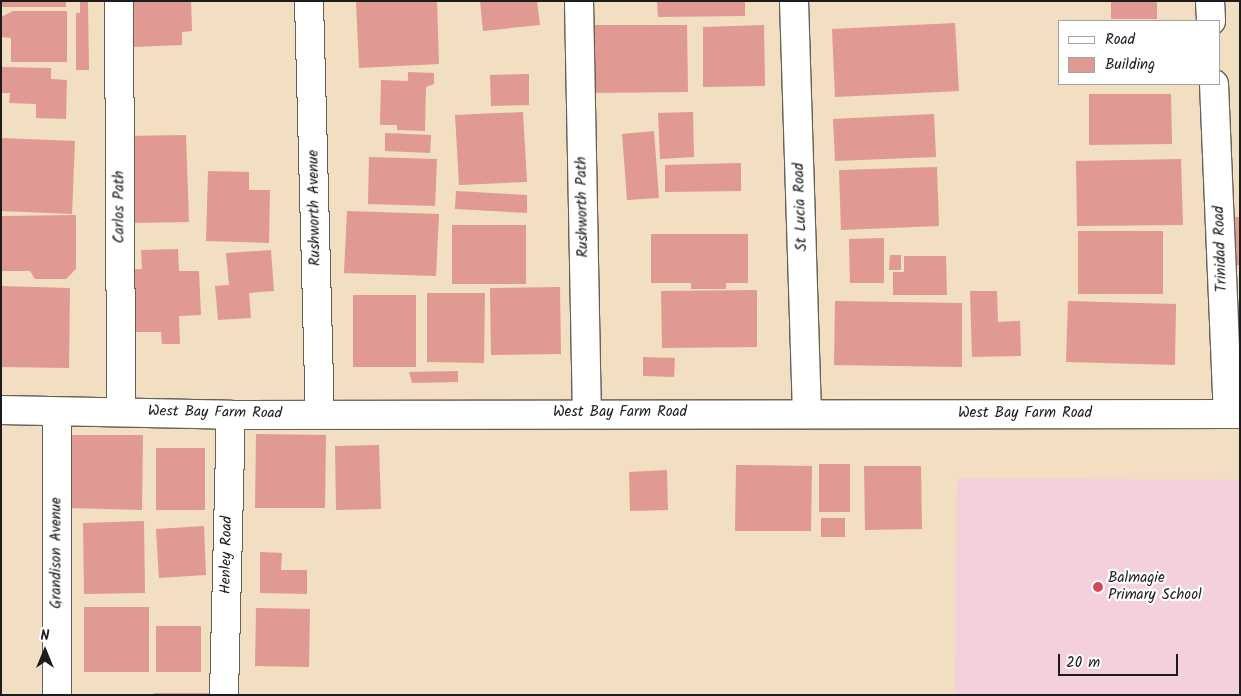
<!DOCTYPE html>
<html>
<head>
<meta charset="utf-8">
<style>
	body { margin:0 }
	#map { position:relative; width:1241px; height:696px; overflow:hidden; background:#f2dec1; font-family:Kalam,sans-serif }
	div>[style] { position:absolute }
	.built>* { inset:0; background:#f4cfdd }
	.building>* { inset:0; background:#e09993 }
	.roads { filter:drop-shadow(1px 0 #676056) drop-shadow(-1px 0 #676056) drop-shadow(0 1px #676056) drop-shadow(0 -1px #676056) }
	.street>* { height:28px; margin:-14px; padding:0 14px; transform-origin:14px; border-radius:14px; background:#fff }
	.dots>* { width:14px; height:14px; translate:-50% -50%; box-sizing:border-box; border:2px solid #fff; border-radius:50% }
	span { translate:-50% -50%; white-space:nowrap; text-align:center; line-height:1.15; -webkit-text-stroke:4.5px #fff; paint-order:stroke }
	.street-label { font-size:15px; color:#1c1c1c }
	.poi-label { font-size:15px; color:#1c1c1c }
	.left { translate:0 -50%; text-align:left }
	.frame { position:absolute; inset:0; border:2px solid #1c1c1c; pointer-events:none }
	.legend { position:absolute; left:1058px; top:20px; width:162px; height:65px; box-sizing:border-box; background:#fff; border:1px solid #a4a4a4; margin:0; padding:6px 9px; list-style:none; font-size:15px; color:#1c1c1c }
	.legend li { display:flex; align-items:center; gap:10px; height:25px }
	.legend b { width:25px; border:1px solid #a4a4a4 }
	.north { position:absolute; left:20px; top:626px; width:50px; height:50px; -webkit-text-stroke:4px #fff; paint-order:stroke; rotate:0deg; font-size:14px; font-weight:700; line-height:20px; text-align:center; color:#1c1c1c }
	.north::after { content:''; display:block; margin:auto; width:18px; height:22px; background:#1c1c1c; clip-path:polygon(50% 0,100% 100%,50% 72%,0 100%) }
	.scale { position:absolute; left:1058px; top:654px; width:120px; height:22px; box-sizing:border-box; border:2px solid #1c1c1c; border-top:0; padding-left:6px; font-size:15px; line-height:18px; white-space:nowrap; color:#1c1c1c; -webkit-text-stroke:4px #fff; paint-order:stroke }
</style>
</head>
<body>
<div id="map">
	<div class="built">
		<div style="clip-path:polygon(957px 478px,1240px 480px,1240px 695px,955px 695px)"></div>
	</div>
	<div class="building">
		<div style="clip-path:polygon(1px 1px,66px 1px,66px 7px,1px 7px)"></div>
		<div style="clip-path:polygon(80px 1px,88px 1px,89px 70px,76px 70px,76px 13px,80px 13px)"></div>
		<div style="clip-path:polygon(130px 1px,191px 1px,192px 31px,182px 32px,182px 45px,132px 47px)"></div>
		<div style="clip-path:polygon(356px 1px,437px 1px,439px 64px,359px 68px)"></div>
		<div style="clip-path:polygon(480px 1px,537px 1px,540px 25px,483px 31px)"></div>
		<div style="clip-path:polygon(657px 1px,745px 1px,745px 16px,658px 17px)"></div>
		<div style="clip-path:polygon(1111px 1px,1157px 1px,1157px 19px,1111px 19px)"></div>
		<div style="clip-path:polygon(13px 11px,67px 11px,67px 62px,11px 62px,11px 38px,1px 37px,1px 17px)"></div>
		<div style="clip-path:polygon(955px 23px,959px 91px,835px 97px,832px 29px)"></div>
		<div style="clip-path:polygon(588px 25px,687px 25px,688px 92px,589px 93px)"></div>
		<div style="clip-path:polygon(764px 25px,765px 86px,703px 87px,703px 27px)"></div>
		<div style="clip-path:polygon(1px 67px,51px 68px,51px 79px,67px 80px,66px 119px,36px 118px,36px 104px,9px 103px,10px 93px,1px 93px)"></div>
		<div style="clip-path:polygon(408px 72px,434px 73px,434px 84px,426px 87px,425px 131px,397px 130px,397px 125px,380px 125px,381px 80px,408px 81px)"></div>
		<div style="clip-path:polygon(529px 74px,529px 105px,491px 106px,490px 75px)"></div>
		<div style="clip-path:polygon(1089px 94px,1171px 94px,1172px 144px,1089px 145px)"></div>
		<div style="clip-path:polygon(523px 112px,527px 182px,459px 185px,455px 115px)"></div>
		<div style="clip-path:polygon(693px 112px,694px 157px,660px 159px,658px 113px)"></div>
		<div style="clip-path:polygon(934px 114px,936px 157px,835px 161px,833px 119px)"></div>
		<div style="clip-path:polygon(654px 131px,659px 198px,627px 200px,622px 134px)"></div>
		<div style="clip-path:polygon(385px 133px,431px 135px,430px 153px,385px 151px)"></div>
		<div style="clip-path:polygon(186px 135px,189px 222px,127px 223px,124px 136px)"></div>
		<div style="clip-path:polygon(1px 138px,75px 141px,72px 214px,1px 211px)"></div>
		<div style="clip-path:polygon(369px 157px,437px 159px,435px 206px,368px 204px)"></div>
		<div style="clip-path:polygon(1181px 159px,1183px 225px,1077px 226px,1076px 161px)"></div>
		<div style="clip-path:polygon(741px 163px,741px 191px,665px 192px,665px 165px)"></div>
		<div style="clip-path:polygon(937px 167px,939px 226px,841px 230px,839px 170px)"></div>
		<div style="clip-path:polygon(208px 171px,249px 172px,249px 190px,270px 190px,269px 243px,206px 241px)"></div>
		<div style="clip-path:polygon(456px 191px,527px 195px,527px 213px,455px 209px)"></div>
		<div style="clip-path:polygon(347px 211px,439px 214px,436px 276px,344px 273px)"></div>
		<div style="clip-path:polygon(76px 215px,76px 269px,66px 279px,35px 279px,30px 271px,1px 271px,1px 216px)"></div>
		<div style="clip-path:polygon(1234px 217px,1240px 217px,1240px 265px,1237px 265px)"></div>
		<div style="clip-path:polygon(452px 225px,526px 225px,526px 284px,452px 284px)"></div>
		<div style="clip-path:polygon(1078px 231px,1163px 231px,1163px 294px,1078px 294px)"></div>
		<div style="clip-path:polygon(651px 234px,748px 234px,748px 283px,726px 283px,726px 289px,691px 289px,691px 283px,651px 283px)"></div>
		<div style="clip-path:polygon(884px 238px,884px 283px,850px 283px,849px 239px)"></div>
		<div style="clip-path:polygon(178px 249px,179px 271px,199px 271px,201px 315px,179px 316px,180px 344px,162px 344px,161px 332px,128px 332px,126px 269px,142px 269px,141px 250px)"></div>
		<div style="clip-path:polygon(271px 250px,274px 291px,249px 293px,251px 318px,218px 320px,215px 286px,229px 285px,226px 253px)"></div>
		<div style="clip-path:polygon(890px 255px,901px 255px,901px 270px,889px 270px)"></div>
		<div style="clip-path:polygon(904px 256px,946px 256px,947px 295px,893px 295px,893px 272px,904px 272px)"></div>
		<div style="clip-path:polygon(1px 286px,70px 288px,69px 368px,1px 367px)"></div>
		<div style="clip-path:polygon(560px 287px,561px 354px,491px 355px,490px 288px)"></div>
		<div style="clip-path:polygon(757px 290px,757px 347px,662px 348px,661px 291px)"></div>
		<div style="clip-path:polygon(970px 291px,997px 291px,998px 322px,1020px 321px,1021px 356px,972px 357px)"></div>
		<div style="clip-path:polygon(427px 293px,485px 293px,484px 363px,427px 362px)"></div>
		<div style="clip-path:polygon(353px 295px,416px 295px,416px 367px,353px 367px)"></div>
		<div style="clip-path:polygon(835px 301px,962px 303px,962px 367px,834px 365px)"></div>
		<div style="clip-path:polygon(1068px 301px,1176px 304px,1175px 365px,1066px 362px)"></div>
		<div style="clip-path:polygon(643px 357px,675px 358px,674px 377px,643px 376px)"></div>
		<div style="clip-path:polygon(458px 371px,458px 382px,412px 383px,409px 372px)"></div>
		<div style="clip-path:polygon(256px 434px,326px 435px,325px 508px,255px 508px)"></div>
		<div style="clip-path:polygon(72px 435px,143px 435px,142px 510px,70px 508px)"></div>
		<div style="clip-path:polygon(379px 445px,381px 509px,336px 510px,335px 446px)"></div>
		<div style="clip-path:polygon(156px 448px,205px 448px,205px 510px,156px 510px)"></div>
		<div style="clip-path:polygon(819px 464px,850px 464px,850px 512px,819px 512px)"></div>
		<div style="clip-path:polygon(736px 465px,812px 466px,811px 531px,735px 531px)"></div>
		<div style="clip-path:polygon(864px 466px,921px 466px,922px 529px,865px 530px)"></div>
		<div style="clip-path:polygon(667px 470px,668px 510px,630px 511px,629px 472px)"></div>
		<div style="clip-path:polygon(821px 518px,845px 518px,845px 537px,821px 537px)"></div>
		<div style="clip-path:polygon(144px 521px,145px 593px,84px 594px,83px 523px)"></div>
		<div style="clip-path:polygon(204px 526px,206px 575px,159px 578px,156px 529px)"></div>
		<div style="clip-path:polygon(260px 552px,282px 553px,281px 570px,307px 570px,307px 594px,260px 593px)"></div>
		<div style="clip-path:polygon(84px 607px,149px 607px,149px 672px,84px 672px)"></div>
		<div style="clip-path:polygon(256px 608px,310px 609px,309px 667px,255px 666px)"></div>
		<div style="clip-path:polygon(156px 626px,201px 626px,201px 672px,156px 672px)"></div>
		<div style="clip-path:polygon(154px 693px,209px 693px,209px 695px,154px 695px)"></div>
	</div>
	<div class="roads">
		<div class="street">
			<div style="left:119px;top:1px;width:411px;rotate:89.7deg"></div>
			<div style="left:309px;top:1px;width:413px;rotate:88.5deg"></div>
			<div style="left:579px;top:1px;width:412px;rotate:88.9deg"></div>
			<div style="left:794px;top:1px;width:412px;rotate:88.2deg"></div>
			<div style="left:1210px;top:1px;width:20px;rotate:87deg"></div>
			<div style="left:1214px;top:84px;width:330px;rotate:87.6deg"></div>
			<div style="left:1px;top:410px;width:230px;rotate:1.2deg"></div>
			<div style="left:231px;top:415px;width:1009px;rotate:-0.06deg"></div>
			<div style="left:57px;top:412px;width:283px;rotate:90deg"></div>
			<div style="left:224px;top:695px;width:280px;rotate:-88.6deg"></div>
		</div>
	</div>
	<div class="dots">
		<div style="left:1098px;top:587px;background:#d1495b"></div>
	</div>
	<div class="street-label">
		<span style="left:120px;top:207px;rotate:-90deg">Carlos Path</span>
		<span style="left:583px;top:207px;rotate:-91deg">Rushworth Path</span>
		<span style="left:801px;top:207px;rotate:-92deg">St Lucia Road</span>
		<span style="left:315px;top:208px;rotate:-91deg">Rushworth Avenue</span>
		<span style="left:1221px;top:249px;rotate:-92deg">Trinidad Road</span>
		<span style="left:215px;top:413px;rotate:1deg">West Bay Farm Road</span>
		<span style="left:620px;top:413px">West Bay Farm Road</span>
		<span style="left:1025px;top:414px">West Bay Farm Road</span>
		<span style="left:57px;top:553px;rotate:-90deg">Grandison Avenue</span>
		<span style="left:227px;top:555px;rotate:-89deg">Henley Road</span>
	</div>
	<div class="poi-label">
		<span class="left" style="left:1108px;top:587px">Balmagie<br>Primary School</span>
	</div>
	<div class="frame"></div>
	<ul class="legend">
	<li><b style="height:6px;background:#fff"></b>Road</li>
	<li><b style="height:14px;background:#e09993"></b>Building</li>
	</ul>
	<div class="north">N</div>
	<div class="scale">20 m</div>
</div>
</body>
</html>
